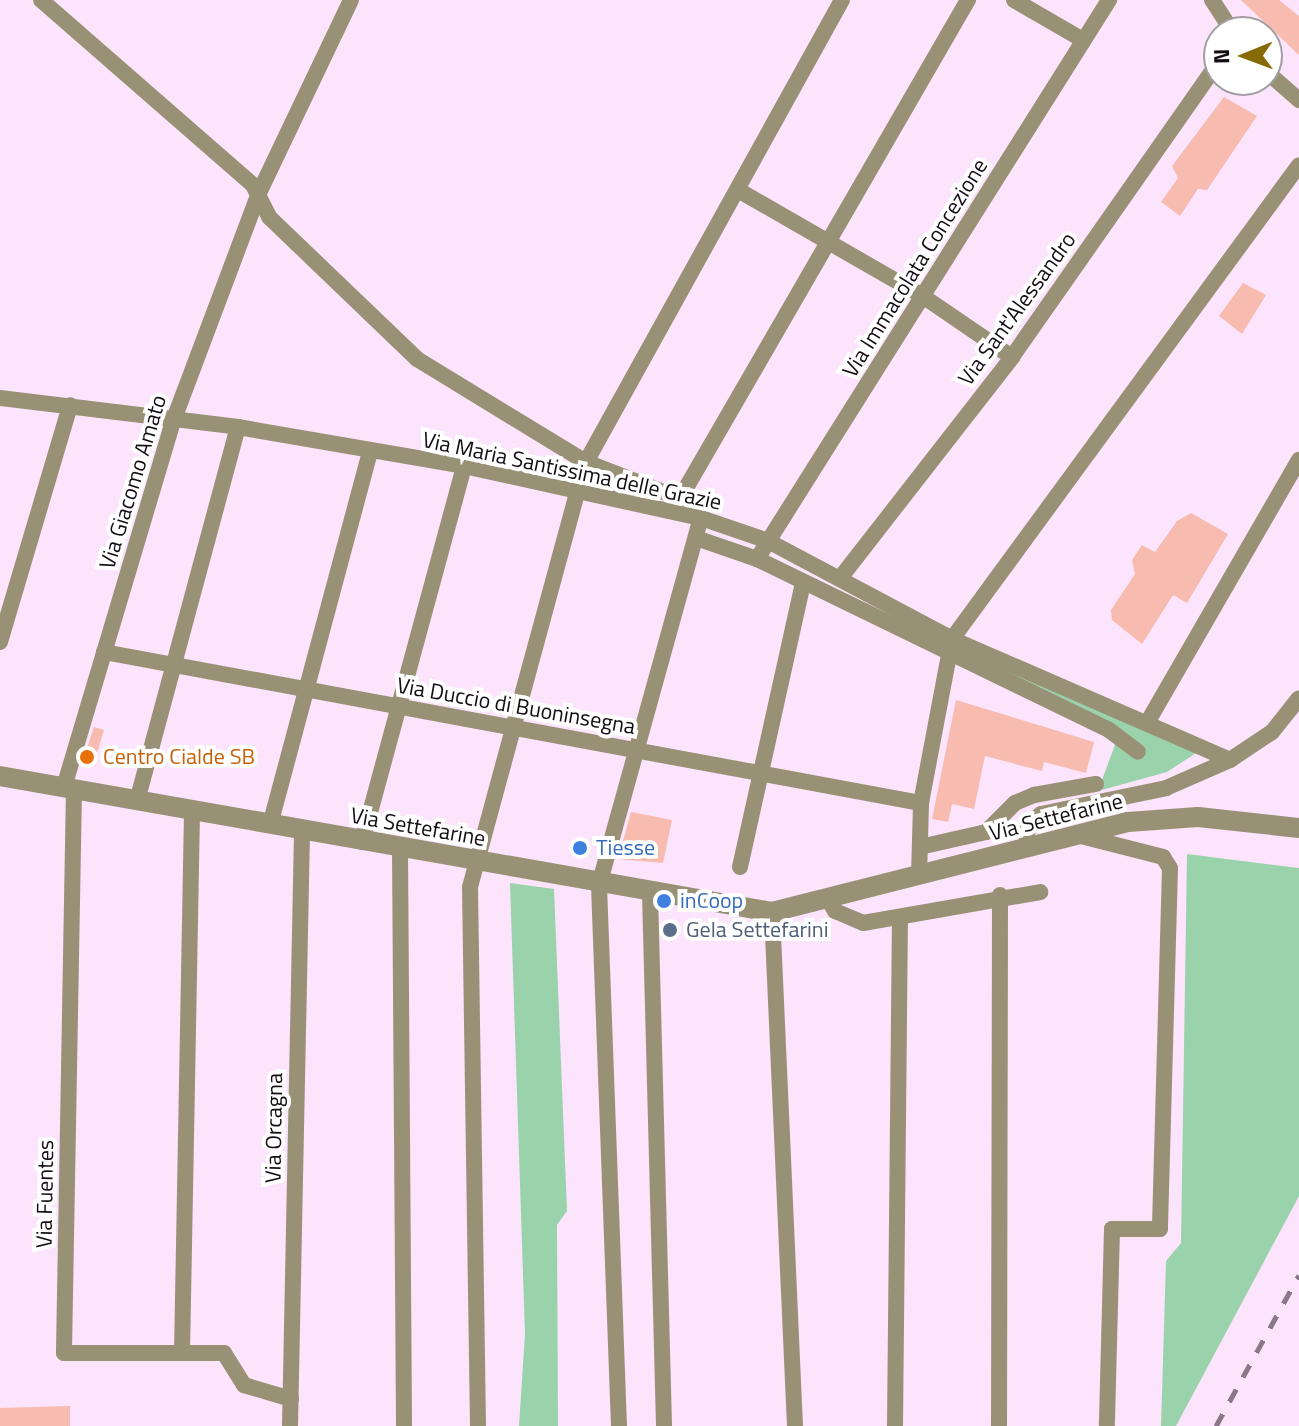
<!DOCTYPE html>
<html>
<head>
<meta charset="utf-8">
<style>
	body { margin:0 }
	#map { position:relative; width:1299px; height:1426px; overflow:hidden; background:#fce4fc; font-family:"Titillium Web",sans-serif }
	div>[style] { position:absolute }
	.green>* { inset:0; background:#9ad2ab }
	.building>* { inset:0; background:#f7bbaf }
	.minor>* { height:16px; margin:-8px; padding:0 8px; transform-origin:8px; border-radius:8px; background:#999175 }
	.tertiary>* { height:20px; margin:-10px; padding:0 10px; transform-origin:10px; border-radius:10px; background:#999175 }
	.rail>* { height:5px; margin-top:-2.5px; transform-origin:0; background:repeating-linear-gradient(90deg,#887888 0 14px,transparent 0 28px) }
	.dots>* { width:22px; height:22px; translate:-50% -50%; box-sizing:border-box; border:4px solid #fff; border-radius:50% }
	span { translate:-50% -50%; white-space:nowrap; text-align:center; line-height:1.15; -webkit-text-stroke:8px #fff; paint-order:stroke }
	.street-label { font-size:22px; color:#140c14 }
	.food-label { font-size:22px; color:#c56008 }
	.left { translate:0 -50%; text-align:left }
	.shop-label { font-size:22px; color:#366cbe }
	.service-label { font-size:22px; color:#4e5e75 }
	.north { position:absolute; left:1203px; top:16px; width:80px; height:80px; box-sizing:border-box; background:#fff; border:2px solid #a19ea1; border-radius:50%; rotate:269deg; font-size:22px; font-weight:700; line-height:32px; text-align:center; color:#140c14 }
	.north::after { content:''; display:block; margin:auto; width:28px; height:36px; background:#866a06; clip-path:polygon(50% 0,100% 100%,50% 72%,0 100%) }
</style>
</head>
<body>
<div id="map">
	<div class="green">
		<div style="clip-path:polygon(961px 647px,1196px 753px,1167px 772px,1098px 791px,1120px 731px,959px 656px)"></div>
		<div style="clip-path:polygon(1187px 854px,1299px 868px,1299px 1196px,1176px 1426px,1161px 1426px,1166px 1261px,1181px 1243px)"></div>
		<div style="clip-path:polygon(510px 883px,554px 889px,567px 1211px,557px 1225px,558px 1426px,519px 1426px,525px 1334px)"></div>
	</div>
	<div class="building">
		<div style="clip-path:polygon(1241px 0,1279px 0,1299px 16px,1299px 55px)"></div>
		<div style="clip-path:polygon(1224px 97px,1257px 116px,1207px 190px,1198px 189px,1180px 216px,1161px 202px,1178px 178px,1172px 166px)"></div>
		<div style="clip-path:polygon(1243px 283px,1266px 295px,1242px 334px,1219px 316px)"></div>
		<div style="clip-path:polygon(1191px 513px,1228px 534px,1187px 603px,1173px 595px,1142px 644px,1112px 620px,1111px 610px,1135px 574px,1132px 560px,1142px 545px,1155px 552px,1177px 521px)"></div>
		<div style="clip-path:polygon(956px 700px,1094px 742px,1086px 773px,1044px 762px,1042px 771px,985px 756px,974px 809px,952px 804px,948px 822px,932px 819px)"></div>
		<div style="clip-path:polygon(94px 727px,104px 730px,93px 766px,82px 764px)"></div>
		<div style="clip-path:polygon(631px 812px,672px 820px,663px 863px,618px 859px)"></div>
		<div style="clip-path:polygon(70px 1406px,70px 1426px,0 1426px,0 1408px)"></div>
	</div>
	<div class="minor">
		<div style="left:41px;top:0;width:281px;rotate:41.1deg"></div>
		<div style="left:253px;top:185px;width:36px;rotate:63deg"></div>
		<div style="left:269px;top:217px;width:205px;rotate:43.8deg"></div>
		<div style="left:417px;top:359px;width:198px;rotate:31.4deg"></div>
		<div style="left:586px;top:462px;width:100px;rotate:21.2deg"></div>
		<div style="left:1014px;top:0;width:80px;rotate:30.1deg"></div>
		<div style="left:1212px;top:0;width:38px;rotate:57deg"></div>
		<div style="left:1267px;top:72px;width:43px;rotate:41.2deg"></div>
		<div style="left:738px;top:190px;width:215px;rotate:29.9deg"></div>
		<div style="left:924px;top:297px;width:107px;rotate:34.3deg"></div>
		<div style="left:0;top:398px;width:240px;rotate:6.9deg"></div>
		<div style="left:238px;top:427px;width:229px;rotate:9.8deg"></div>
		<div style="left:464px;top:466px;width:243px;rotate:12.4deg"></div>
		<div style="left:701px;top:518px;width:71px;rotate:18.9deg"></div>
		<div style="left:768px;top:541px;width:208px;rotate:28deg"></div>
		<div style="left:952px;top:639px;width:303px;rotate:23.5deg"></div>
		<div style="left:586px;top:462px;width:528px;rotate:-61.01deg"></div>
		<div style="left:675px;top:507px;width:586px;rotate:-59.98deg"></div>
		<div style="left:696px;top:538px;width:65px;rotate:19deg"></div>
		<div style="left:757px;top:559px;width:391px;rotate:25.9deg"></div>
		<div style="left:1109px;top:730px;width:36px;rotate:37deg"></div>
		<div style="left:757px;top:559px;width:661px;rotate:-57.8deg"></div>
		<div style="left:841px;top:577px;width:279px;rotate:-52.1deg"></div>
		<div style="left:1012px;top:357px;width:361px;rotate:-55deg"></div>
		<div style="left:0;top:642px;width:247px;rotate:-73.5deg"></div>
		<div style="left:104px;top:652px;width:831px;rotate:10.47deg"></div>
		<div style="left:1147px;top:723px;width:304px;rotate:-60deg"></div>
		<div style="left:64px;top:787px;width:384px;rotate:-73.4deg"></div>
		<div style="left:174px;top:419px;width:239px;rotate:-69.4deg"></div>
		<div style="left:258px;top:195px;width:216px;rotate:-64.5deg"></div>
		<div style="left:74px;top:789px;width:564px;rotate:91.02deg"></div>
		<div style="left:64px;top:1353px;width:160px"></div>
		<div style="left:224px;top:1353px;width:38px;rotate:58deg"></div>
		<div style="left:244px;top:1385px;width:49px;rotate:16.6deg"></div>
		<div style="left:137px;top:801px;width:387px;rotate:-74.9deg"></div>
		<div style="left:270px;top:825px;width:386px;rotate:-75deg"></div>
		<div style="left:1077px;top:835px;width:89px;rotate:14.3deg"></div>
		<div style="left:1163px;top:857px;width:13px;rotate:58deg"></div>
		<div style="left:1170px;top:868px;width:361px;rotate:91.6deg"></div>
		<div style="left:1160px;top:1229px;width:48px;rotate:180deg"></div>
		<div style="left:1112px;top:1229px;width:197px;rotate:91.5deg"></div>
		<div style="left:362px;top:842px;width:390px;rotate:-74.8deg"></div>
		<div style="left:920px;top:847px;width:68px;rotate:-12.8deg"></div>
		<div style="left:986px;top:832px;width:41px;rotate:-45deg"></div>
		<div style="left:1015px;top:803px;width:21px;rotate:-23deg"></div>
		<div style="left:1034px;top:795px;width:63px;rotate:-10.1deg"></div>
		<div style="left:1026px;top:848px;width:23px;rotate:-85deg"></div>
		<div style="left:1028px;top:825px;width:17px;rotate:-40deg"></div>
		<div style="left:1041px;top:814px;width:128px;rotate:-11.7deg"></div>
		<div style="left:1166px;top:788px;width:70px;rotate:-23.6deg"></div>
		<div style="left:1230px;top:760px;width:50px;rotate:-33.7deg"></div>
		<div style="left:1272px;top:732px;width:43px;rotate:-51.5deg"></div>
		<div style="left:400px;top:849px;width:577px;rotate:89.6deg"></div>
		<div style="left:740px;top:867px;width:291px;rotate:-77.5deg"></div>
		<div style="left:919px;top:876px;width:73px;rotate:-88.4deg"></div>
		<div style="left:921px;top:803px;width:167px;rotate:-79.3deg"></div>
		<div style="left:952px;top:639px;width:587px;rotate:-53.79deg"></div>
		<div style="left:650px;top:894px;width:532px;rotate:88.49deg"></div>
		<div style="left:828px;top:899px;width:14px;rotate:60deg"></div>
		<div style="left:835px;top:911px;width:30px;rotate:23deg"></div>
		<div style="left:863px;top:923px;width:180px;rotate:-9.9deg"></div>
		<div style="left:772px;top:912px;width:515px;rotate:87.44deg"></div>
		<div style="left:182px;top:1353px;width:542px;rotate:-88.94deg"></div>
		<div style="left:290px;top:1426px;width:595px;rotate:-88.84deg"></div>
		<div style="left:478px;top:1426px;width:539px;rotate:-90.85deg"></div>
		<div style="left:470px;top:887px;width:411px;rotate:-74.8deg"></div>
		<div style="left:619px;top:1426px;width:541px;rotate:-92.12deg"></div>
		<div style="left:599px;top:885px;width:381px;rotate:-74.5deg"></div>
		<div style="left:895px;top:1426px;width:508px;rotate:-89.44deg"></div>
		<div style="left:999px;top:1426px;width:531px;rotate:-89.89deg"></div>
	</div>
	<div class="tertiary">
		<div style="left:0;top:776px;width:784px;rotate:9.99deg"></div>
		<div style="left:772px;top:912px;width:367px;rotate:-14.2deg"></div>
		<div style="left:1128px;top:822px;width:70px;rotate:-4.1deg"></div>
		<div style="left:1198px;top:817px;width:102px;rotate:6.2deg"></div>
	</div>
	<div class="rail">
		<div style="left:1216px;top:1426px;width:172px;rotate:-61.2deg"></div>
	</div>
	<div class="dots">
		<div style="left:87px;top:757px;background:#e8710a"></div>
		<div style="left:580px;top:848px;background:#3f7fe0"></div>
		<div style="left:664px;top:901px;background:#3f7fe0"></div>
		<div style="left:670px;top:930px;background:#5c6f8a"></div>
	</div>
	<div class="street-label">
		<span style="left:915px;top:268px;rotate:-58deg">Via Immacolata Concezione</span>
		<span style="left:1017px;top:309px;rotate:-54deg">Via Sant'Alessandro</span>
		<span style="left:572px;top:471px;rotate:12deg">Via Maria Santissima delle Grazie</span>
		<span style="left:133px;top:482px;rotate:-73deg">Via Giacomo Amato</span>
		<span style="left:516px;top:706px;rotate:10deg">Via Duccio di Buoninsegna</span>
		<span style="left:1056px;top:817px;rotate:-14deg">Via Settefarine</span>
		<span style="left:418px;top:827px;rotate:10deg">Via Settefarine</span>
		<span style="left:274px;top:1128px;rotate:-89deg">Via Orcagna</span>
		<span style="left:45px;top:1194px;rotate:-89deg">Via Fuentes</span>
	</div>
	<div class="food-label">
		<span class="left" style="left:103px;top:757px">Centro Cialde SB</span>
	</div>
	<div class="shop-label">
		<span class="left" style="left:596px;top:848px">Tiesse</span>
		<span class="left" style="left:680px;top:901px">inCoop</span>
	</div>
	<div class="service-label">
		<span class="left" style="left:686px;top:930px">Gela Settefarini</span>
	</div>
	<div class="north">N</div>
</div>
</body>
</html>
